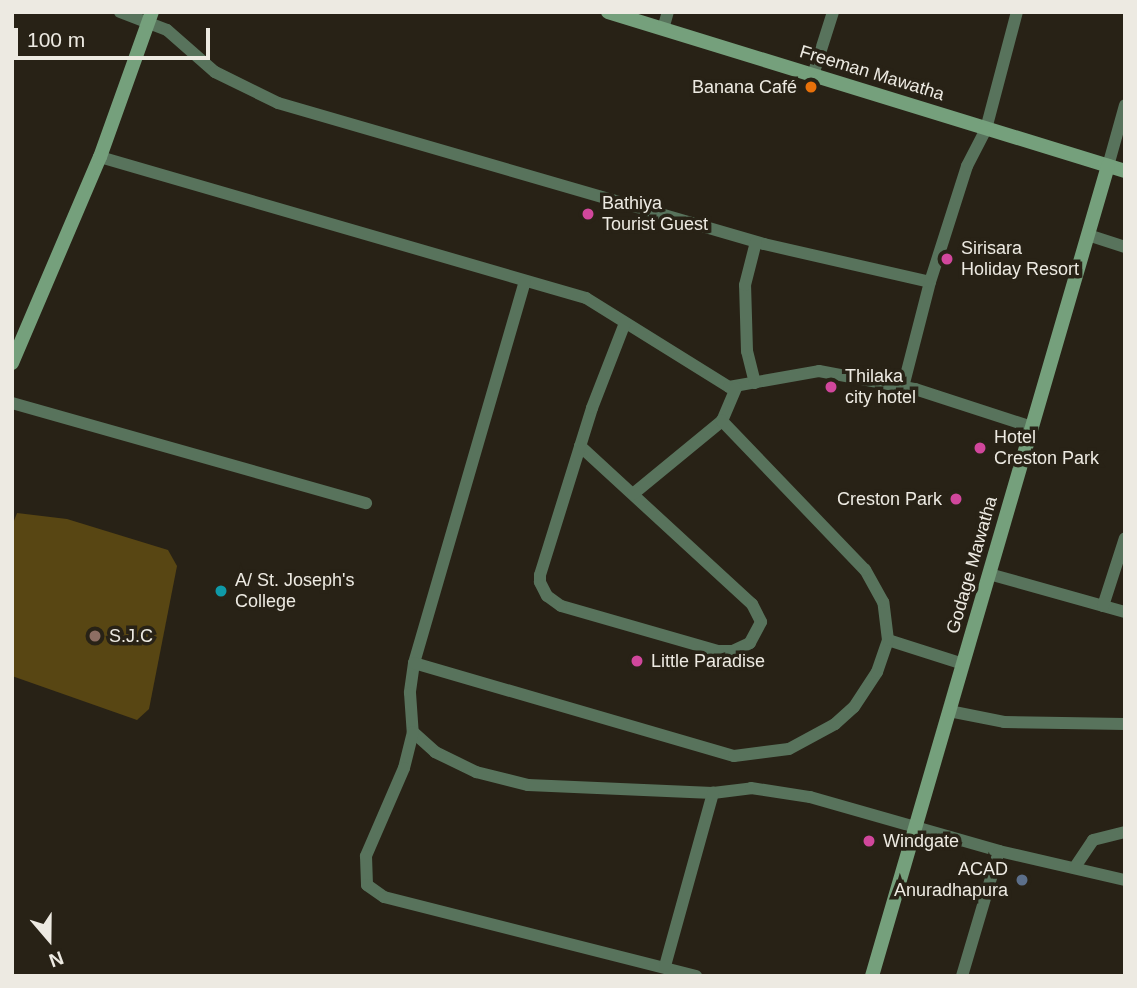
<!DOCTYPE html>
<html>
<head>
<meta charset="utf-8">
<style>
	body { margin:0 }
	#map { position:relative; width:1137px; height:988px; overflow:hidden; background:#282216; font-family:Arial,sans-serif }
	div>[style] { position:absolute }
	.green>* { inset:0; background:#584613 }
	.street>* { height:12px; margin:-6px; padding:0 6px; transform-origin:6px; border-radius:6px; background:#58735c }
	.secondary>* { height:14px; margin:-7px; padding:0 7px; transform-origin:7px; border-radius:7px; background:#75a07c }
	.dots>* { width:19px; height:19px; translate:-50% -50%; box-sizing:border-box; border:4px solid #282216; border-radius:50% }
	span { translate:-50% -50%; white-space:nowrap; text-align:center; line-height:1.15; -webkit-text-stroke:7px #282216; paint-order:stroke }
	.street-label { font-size:18px; color:#edeae2 }
	.poi-label { font-size:18px; color:#edeae2 }
	.right { translate:-100% -50%; text-align:right }
	.left { translate:0 -50%; text-align:left }
	.frame { position:absolute; inset:0; border:14px solid #edeae2; pointer-events:none }
	.north { position:absolute; left:14px; top:904px; width:70px; height:70px; -webkit-text-stroke:5px #282216; paint-order:stroke; rotate:160deg; font-size:19px; font-weight:700; line-height:28px; text-align:center; color:#edeae2 }
	.north::after { content:''; display:block; margin:auto; width:24px; height:32px; background:#edeae2; clip-path:polygon(50% 0,100% 100%,50% 72%,0 100%) }
	.scale { position:absolute; left:14px; top:28px; width:196px; height:32px; box-sizing:border-box; border:4px solid #edeae2; border-top:0; padding-left:9px; font-size:21px; line-height:24px; white-space:nowrap; color:#edeae2; -webkit-text-stroke:5px #282216; paint-order:stroke }
</style>
</head>
<body>
<div id="map">
	<div class="green">
		<div style="clip-path:polygon(17px 513px,67px 519px,168px 550px,177px 566px,149px 709px,137px 720px,12px 676px,12px 526px)"></div>
	</div>
	<div class="street">
		<div style="left:120px;top:12px;width:50px;rotate:21deg"></div>
		<div style="left:167px;top:30px;width:64px;rotate:41.2deg"></div>
		<div style="left:215px;top:72px;width:70px;rotate:26.2deg"></div>
		<div style="left:278px;top:103px;width:506px;rotate:16.18deg"></div>
		<div style="left:764px;top:244px;width:170px;rotate:12.9deg"></div>
		<div style="left:663px;top:29px;width:18px;rotate:-74deg"></div>
		<div style="left:813px;top:75px;width:66px;rotate:-72.4deg"></div>
		<div style="left:100px;top:157px;width:506px;rotate:16.18deg"></div>
		<div style="left:586px;top:298px;width:168px;rotate:31.9deg"></div>
		<div style="left:729px;top:387px;width:91px;rotate:-10.1deg"></div>
		<div style="left:819px;top:371px;width:98px;rotate:10.6deg"></div>
		<div style="left:915px;top:389px;width:123px;rotate:18deg"></div>
		<div style="left:1108px;top:166px;width:63px;rotate:-74.4deg"></div>
		<div style="left:1088px;top:235px;width:39px;rotate:18deg"></div>
		<div style="left:525px;top:281px;width:398px;rotate:106.2deg"></div>
		<div style="left:414px;top:663px;width:30px;rotate:98deg"></div>
		<div style="left:410px;top:693px;width:39px;rotate:86deg"></div>
		<div style="left:413px;top:732px;width:30px;rotate:42deg"></div>
		<div style="left:435px;top:752px;width:46px;rotate:26deg"></div>
		<div style="left:476px;top:772px;width:54px;rotate:14deg"></div>
		<div style="left:528px;top:785px;width:185px;rotate:2.5deg"></div>
		<div style="left:713px;top:793px;width:38px;rotate:-7deg"></div>
		<div style="left:751px;top:788px;width:60px;rotate:8.7deg"></div>
		<div style="left:810px;top:797px;width:197px;rotate:15.9deg"></div>
		<div style="left:999px;top:851px;width:129px;rotate:13deg"></div>
		<div style="left:755px;top:383px;width:33px;rotate:-104deg"></div>
		<div style="left:747px;top:351px;width:66px;rotate:-91.7deg"></div>
		<div style="left:745px;top:285px;width:44px;rotate:-75.7deg"></div>
		<div style="left:903px;top:387px;width:108px;rotate:-75.6deg"></div>
		<div style="left:930px;top:282px;width:122px;rotate:-72.3deg"></div>
		<div style="left:967px;top:166px;width:42px;rotate:-62.8deg"></div>
		<div style="left:986px;top:129px;width:121px;rotate:-75.2deg"></div>
		<div style="left:12px;top:403px;width:368px;rotate:15.8deg"></div>
		<div style="left:580px;top:446px;width:234px;rotate:42.6deg"></div>
		<div style="left:752px;top:604px;width:20px;rotate:63deg"></div>
		<div style="left:761px;top:622px;width:24px;rotate:118deg"></div>
		<div style="left:750px;top:643px;width:19px;rotate:155deg"></div>
		<div style="left:733px;top:651px;width:15px;rotate:180deg"></div>
		<div style="left:718px;top:651px;width:163px;rotate:-164deg"></div>
		<div style="left:561px;top:606px;width:17px;rotate:-144deg"></div>
		<div style="left:547px;top:596px;width:16px;rotate:-117deg"></div>
		<div style="left:540px;top:582px;width:7px;rotate:-90deg"></div>
		<div style="left:540px;top:575px;width:175px;rotate:-72.7deg"></div>
		<div style="left:592px;top:408px;width:91px;rotate:-68.8deg"></div>
		<div style="left:633px;top:494px;width:115px;rotate:-39.4deg"></div>
		<div style="left:722px;top:421px;width:36px;rotate:-67deg"></div>
		<div style="left:989px;top:574px;width:141px;rotate:15.6deg"></div>
		<div style="left:1103px;top:606px;width:71px;rotate:-72.1deg"></div>
		<div style="left:888px;top:640px;width:79px;rotate:17.7deg"></div>
		<div style="left:414px;top:663px;width:333px;rotate:16.2deg"></div>
		<div style="left:734px;top:756px;width:55px;rotate:-7.3deg"></div>
		<div style="left:789px;top:749px;width:52px;rotate:-28.5deg"></div>
		<div style="left:835px;top:724px;width:25px;rotate:-42deg"></div>
		<div style="left:854px;top:707px;width:42px;rotate:-56.7deg"></div>
		<div style="left:877px;top:672px;width:34px;rotate:-71deg"></div>
		<div style="left:888px;top:640px;width:38px;rotate:-97deg"></div>
		<div style="left:883px;top:602px;width:37px;rotate:-119deg"></div>
		<div style="left:865px;top:570px;width:207px;rotate:-133.8deg"></div>
		<div style="left:949px;top:711px;width:56px;rotate:11.3deg"></div>
		<div style="left:1004px;top:722px;width:121px;rotate:0.9deg"></div>
		<div style="left:413px;top:732px;width:37px;rotate:104deg"></div>
		<div style="left:404px;top:768px;width:96px;rotate:113.4deg"></div>
		<div style="left:366px;top:856px;width:29px;rotate:88deg"></div>
		<div style="left:367px;top:885px;width:21px;rotate:35deg"></div>
		<div style="left:384px;top:897px;width:322px;rotate:14.2deg"></div>
		<div style="left:1075px;top:867px;width:32px;rotate:-56deg"></div>
		<div style="left:1093px;top:840px;width:33px;rotate:-14deg"></div>
		<div style="left:665px;top:966px;width:180px;rotate:-74.5deg"></div>
		<div style="left:962px;top:976px;width:130px;rotate:-73.5deg"></div>
	</div>
	<div class="secondary">
		<div style="left:608px;top:12px;width:541px;rotate:17.09deg"></div>
		<div style="left:12px;top:363px;width:224px;rotate:-66.9deg"></div>
		<div style="left:100px;top:157px;width:154px;rotate:-70.3deg"></div>
		<div style="left:872px;top:976px;width:844px;rotate:-73.76deg"></div>
	</div>
	<div class="dots">
		<div style="left:811px;top:87px;background:#e8710a"></div>
		<div style="left:588px;top:214px;background:#d1479c"></div>
		<div style="left:947px;top:259px;background:#d1479c"></div>
		<div style="left:831px;top:387px;background:#d1479c"></div>
		<div style="left:980px;top:448px;background:#d1479c"></div>
		<div style="left:956px;top:499px;background:#d1479c"></div>
		<div style="left:221px;top:591px;background:#0f9aa8"></div>
		<div style="left:95px;top:636px;background:#8d6e63"></div>
		<div style="left:637px;top:661px;background:#d1479c"></div>
		<div style="left:869px;top:841px;background:#d1479c"></div>
		<div style="left:1022px;top:880px;background:#5c6f8a"></div>
	</div>
	<div class="street-label">
		<span style="left:872px;top:73px;rotate:17deg">Freeman Mawatha</span>
		<span style="left:972px;top:565px;rotate:-74deg">Godage Mawatha</span>
	</div>
	<div class="poi-label">
		<span class="right" style="left:797px;top:87px">Banana Café</span>
		<span class="left" style="left:602px;top:214px">Bathiya<br>Tourist Guest</span>
		<span class="left" style="left:961px;top:259px">Sirisara<br>Holiday Resort</span>
		<span class="left" style="left:845px;top:387px">Thilaka<br>city hotel</span>
		<span class="left" style="left:994px;top:448px">Hotel<br>Creston Park</span>
		<span class="right" style="left:942px;top:499px">Creston Park</span>
		<span class="left" style="left:235px;top:591px">A/ St. Joseph's<br>College</span>
		<span class="left" style="left:109px;top:636px">S.J.C</span>
		<span class="left" style="left:651px;top:661px">Little Paradise</span>
		<span class="left" style="left:883px;top:841px">Windgate</span>
		<span class="right" style="left:1008px;top:880px">ACAD<br>Anuradhapura</span>
	</div>
	<div class="frame"></div>
	<div class="north">N</div>
	<div class="scale">100 m</div>
</div>
</body>
</html>
